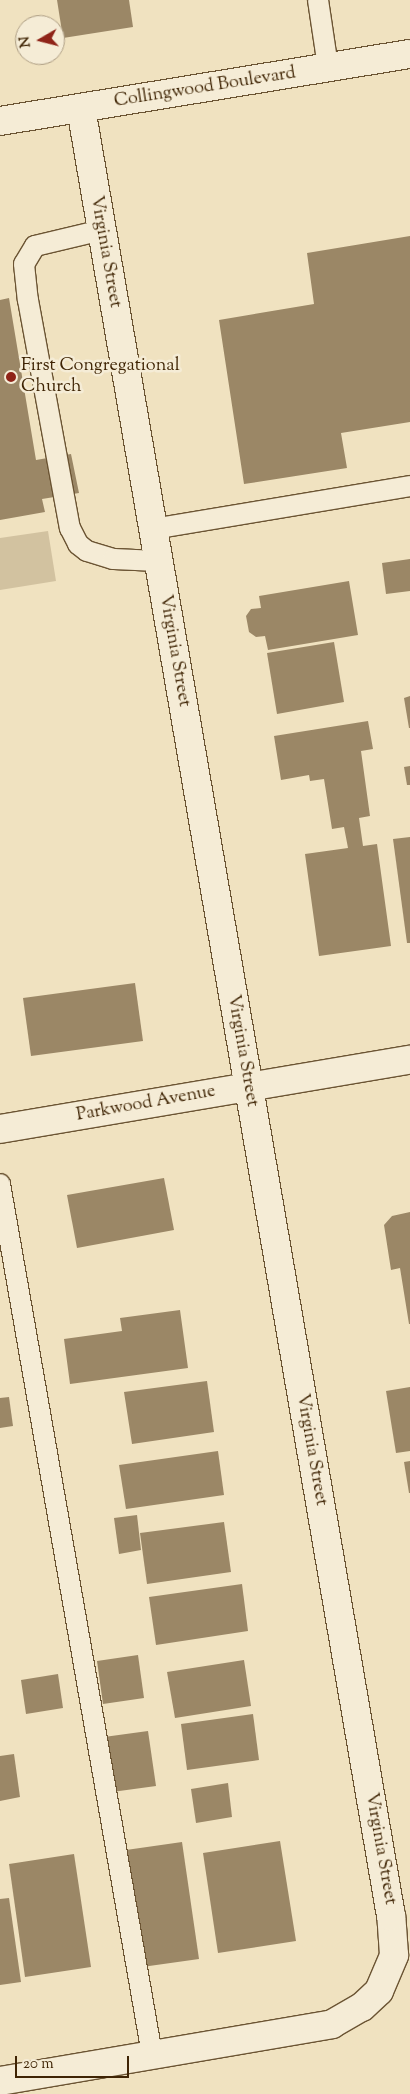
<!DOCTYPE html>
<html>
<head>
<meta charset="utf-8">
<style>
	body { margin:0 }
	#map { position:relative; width:410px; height:2094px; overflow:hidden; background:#f0e2c0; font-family:"Sorts Mill Goudy",serif }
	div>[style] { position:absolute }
	.green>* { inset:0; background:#d2c2a0 }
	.building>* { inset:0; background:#9b8766 }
	.roads { filter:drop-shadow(1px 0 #6b5433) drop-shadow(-1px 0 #6b5433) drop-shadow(0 1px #6b5433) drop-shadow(0 -1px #6b5433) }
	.lane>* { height:20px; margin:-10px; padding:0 10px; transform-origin:10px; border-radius:10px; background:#f5ecd6 }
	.street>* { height:28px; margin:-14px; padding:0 14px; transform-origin:14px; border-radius:14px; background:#f5ecd6 }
	.secondary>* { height:28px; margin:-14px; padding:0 14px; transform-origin:14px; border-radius:14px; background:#f5ecd6 }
	.dots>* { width:14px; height:14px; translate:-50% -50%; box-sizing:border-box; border:2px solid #f5ecd6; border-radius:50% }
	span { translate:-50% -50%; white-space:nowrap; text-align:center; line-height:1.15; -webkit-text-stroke:5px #f5ecd6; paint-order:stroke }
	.street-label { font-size:18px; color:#3f2404 }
	.poi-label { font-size:18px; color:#3f2404 }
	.left { translate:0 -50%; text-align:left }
	.north { position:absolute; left:15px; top:15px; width:50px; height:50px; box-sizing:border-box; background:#f5ecd6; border:1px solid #ac9c82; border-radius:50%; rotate:262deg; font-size:14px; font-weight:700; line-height:20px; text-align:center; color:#3f2404 }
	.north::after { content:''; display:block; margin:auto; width:18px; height:22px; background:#8f2418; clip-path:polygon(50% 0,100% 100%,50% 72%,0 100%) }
	.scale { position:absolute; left:15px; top:2056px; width:114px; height:22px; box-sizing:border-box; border:2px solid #3f2404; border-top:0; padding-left:6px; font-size:15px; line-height:18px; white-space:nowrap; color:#3f2404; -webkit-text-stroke:4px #f5ecd6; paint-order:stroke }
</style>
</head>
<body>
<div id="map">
	<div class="green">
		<div style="clip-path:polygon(48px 531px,56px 581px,0 590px,0 538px)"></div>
	</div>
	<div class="building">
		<div style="clip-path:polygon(57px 0,129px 0,133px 27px,63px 38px)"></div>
		<div style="clip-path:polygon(410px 236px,410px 422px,341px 433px,347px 468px,244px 484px,219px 320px,314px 304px,307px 253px)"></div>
		<div style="clip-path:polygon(9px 298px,36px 460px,71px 454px,79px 493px,42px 499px,45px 512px,0 520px,0 300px)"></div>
		<div style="clip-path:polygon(410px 559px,410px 591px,386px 594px,382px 563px)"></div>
		<div style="clip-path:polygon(349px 581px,358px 635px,268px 650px,265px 636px,256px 637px,249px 632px,246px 616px,251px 609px,261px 608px,259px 596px)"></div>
		<div style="clip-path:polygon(334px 642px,344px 702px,277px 714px,267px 653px)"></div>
		<div style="clip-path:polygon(410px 696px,410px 728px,409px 728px,404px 698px)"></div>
		<div style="clip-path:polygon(368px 721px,373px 749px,361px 751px,370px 816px,359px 818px,363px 846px,377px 844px,391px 946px,319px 956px,305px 854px,348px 848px,344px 827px,332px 829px,324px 779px,310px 781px,309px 775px,281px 780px,274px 736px)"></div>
		<div style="clip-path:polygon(410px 766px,410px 785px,407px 785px,404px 767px)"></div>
		<div style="clip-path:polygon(410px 837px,410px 943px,407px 943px,393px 839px)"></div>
		<div style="clip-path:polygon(135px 983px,143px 1041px,31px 1056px,23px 998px)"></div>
		<div style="clip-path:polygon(164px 1178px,174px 1230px,77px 1248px,67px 1195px)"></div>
		<div style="clip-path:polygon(410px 1212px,410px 1324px,409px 1324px,400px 1268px,391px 1270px,384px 1225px,392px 1216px)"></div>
		<div style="clip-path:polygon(180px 1310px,188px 1368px,70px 1384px,64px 1339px,122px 1331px,120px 1318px)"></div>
		<div style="clip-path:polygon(207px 1381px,214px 1432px,132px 1444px,124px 1392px)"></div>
		<div style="clip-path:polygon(410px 1387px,410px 1451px,396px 1453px,386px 1391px)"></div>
		<div style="clip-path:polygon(9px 1397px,13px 1426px,0 1428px,0 1398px)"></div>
		<div style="clip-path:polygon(218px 1451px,224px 1495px,126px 1509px,119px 1465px)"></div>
		<div style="clip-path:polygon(410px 1461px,410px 1493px,409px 1493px,404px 1462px)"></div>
		<div style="clip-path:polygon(137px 1515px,141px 1550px,119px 1554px,114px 1518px)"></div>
		<div style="clip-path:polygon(224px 1522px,231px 1572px,147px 1584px,140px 1533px)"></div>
		<div style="clip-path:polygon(242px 1584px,248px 1631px,156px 1645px,149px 1597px)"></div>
		<div style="clip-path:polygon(138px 1655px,144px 1698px,103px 1704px,97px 1661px)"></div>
		<div style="clip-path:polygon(244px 1660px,251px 1706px,175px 1718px,167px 1672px)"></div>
		<div style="clip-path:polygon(58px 1674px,63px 1708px,26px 1714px,21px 1680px)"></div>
		<div style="clip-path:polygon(253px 1714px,259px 1760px,187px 1770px,181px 1724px)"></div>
		<div style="clip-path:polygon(148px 1731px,156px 1786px,112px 1792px,104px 1737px)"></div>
		<div style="clip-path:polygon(14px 1754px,20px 1797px,0 1801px,0 1756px)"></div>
		<div style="clip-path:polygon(228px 1783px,232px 1817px,196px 1823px,191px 1789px)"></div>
		<div style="clip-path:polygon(280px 1841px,296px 1941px,218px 1953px,203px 1853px)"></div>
		<div style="clip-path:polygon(182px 1842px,199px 1959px,142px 1967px,126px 1850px)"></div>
		<div style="clip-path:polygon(74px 1854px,91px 1967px,25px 1977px,9px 1864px)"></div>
		<div style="clip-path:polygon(9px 1898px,21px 1982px,0 1985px,0 1899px)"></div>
	</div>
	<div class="roads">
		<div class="lane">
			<div style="left:318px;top:0;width:68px;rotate:81.5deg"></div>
			<div style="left:102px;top:230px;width:69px;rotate:166.6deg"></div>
			<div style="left:35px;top:246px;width:21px;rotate:121deg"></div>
			<div style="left:24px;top:264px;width:36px;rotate:84deg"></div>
			<div style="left:28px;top:300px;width:232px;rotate:79.6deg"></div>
			<div style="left:70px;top:528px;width:18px;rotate:63deg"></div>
			<div style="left:78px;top:544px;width:11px;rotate:38deg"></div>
			<div style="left:87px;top:551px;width:27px;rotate:17deg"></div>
			<div style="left:113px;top:559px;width:45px;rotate:2.5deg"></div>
			<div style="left:153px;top:529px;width:261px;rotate:-9.5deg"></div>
			<div style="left:0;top:1184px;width:883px;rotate:80.09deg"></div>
		</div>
		<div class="street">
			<div style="left:0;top:1129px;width:416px;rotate:-9.6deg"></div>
			<div style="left:0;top:2081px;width:337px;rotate:-9.7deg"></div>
			<div style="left:332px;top:2024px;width:34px;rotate:-30deg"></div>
			<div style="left:362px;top:2007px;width:23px;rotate:-43deg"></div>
			<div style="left:379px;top:1991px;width:39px;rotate:-67deg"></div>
			<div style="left:394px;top:1955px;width:39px;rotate:-94deg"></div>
			<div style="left:391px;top:1916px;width:1834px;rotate:-99.73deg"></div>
		</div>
		<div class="secondary">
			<div style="left:0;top:121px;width:415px;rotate:-9.3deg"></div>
		</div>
	</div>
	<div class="dots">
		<div style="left:11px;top:377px;background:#8f2418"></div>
	</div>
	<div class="street-label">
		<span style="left:205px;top:88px;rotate:-9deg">Collingwood Boulevard</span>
		<span style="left:105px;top:252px;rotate:80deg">Virginia Street</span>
		<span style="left:174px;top:651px;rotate:80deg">Virginia Street</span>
		<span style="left:242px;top:1051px;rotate:80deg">Virginia Street</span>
		<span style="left:146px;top:1104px;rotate:-10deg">Parkwood Avenue</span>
		<span style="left:311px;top:1450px;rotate:80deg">Virginia Street</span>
		<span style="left:380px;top:1849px;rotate:80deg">Virginia Street</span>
	</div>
	<div class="poi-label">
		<span class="left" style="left:21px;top:377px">First Congregational<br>Church</span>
	</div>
	<div class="north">N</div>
	<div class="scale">20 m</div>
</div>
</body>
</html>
